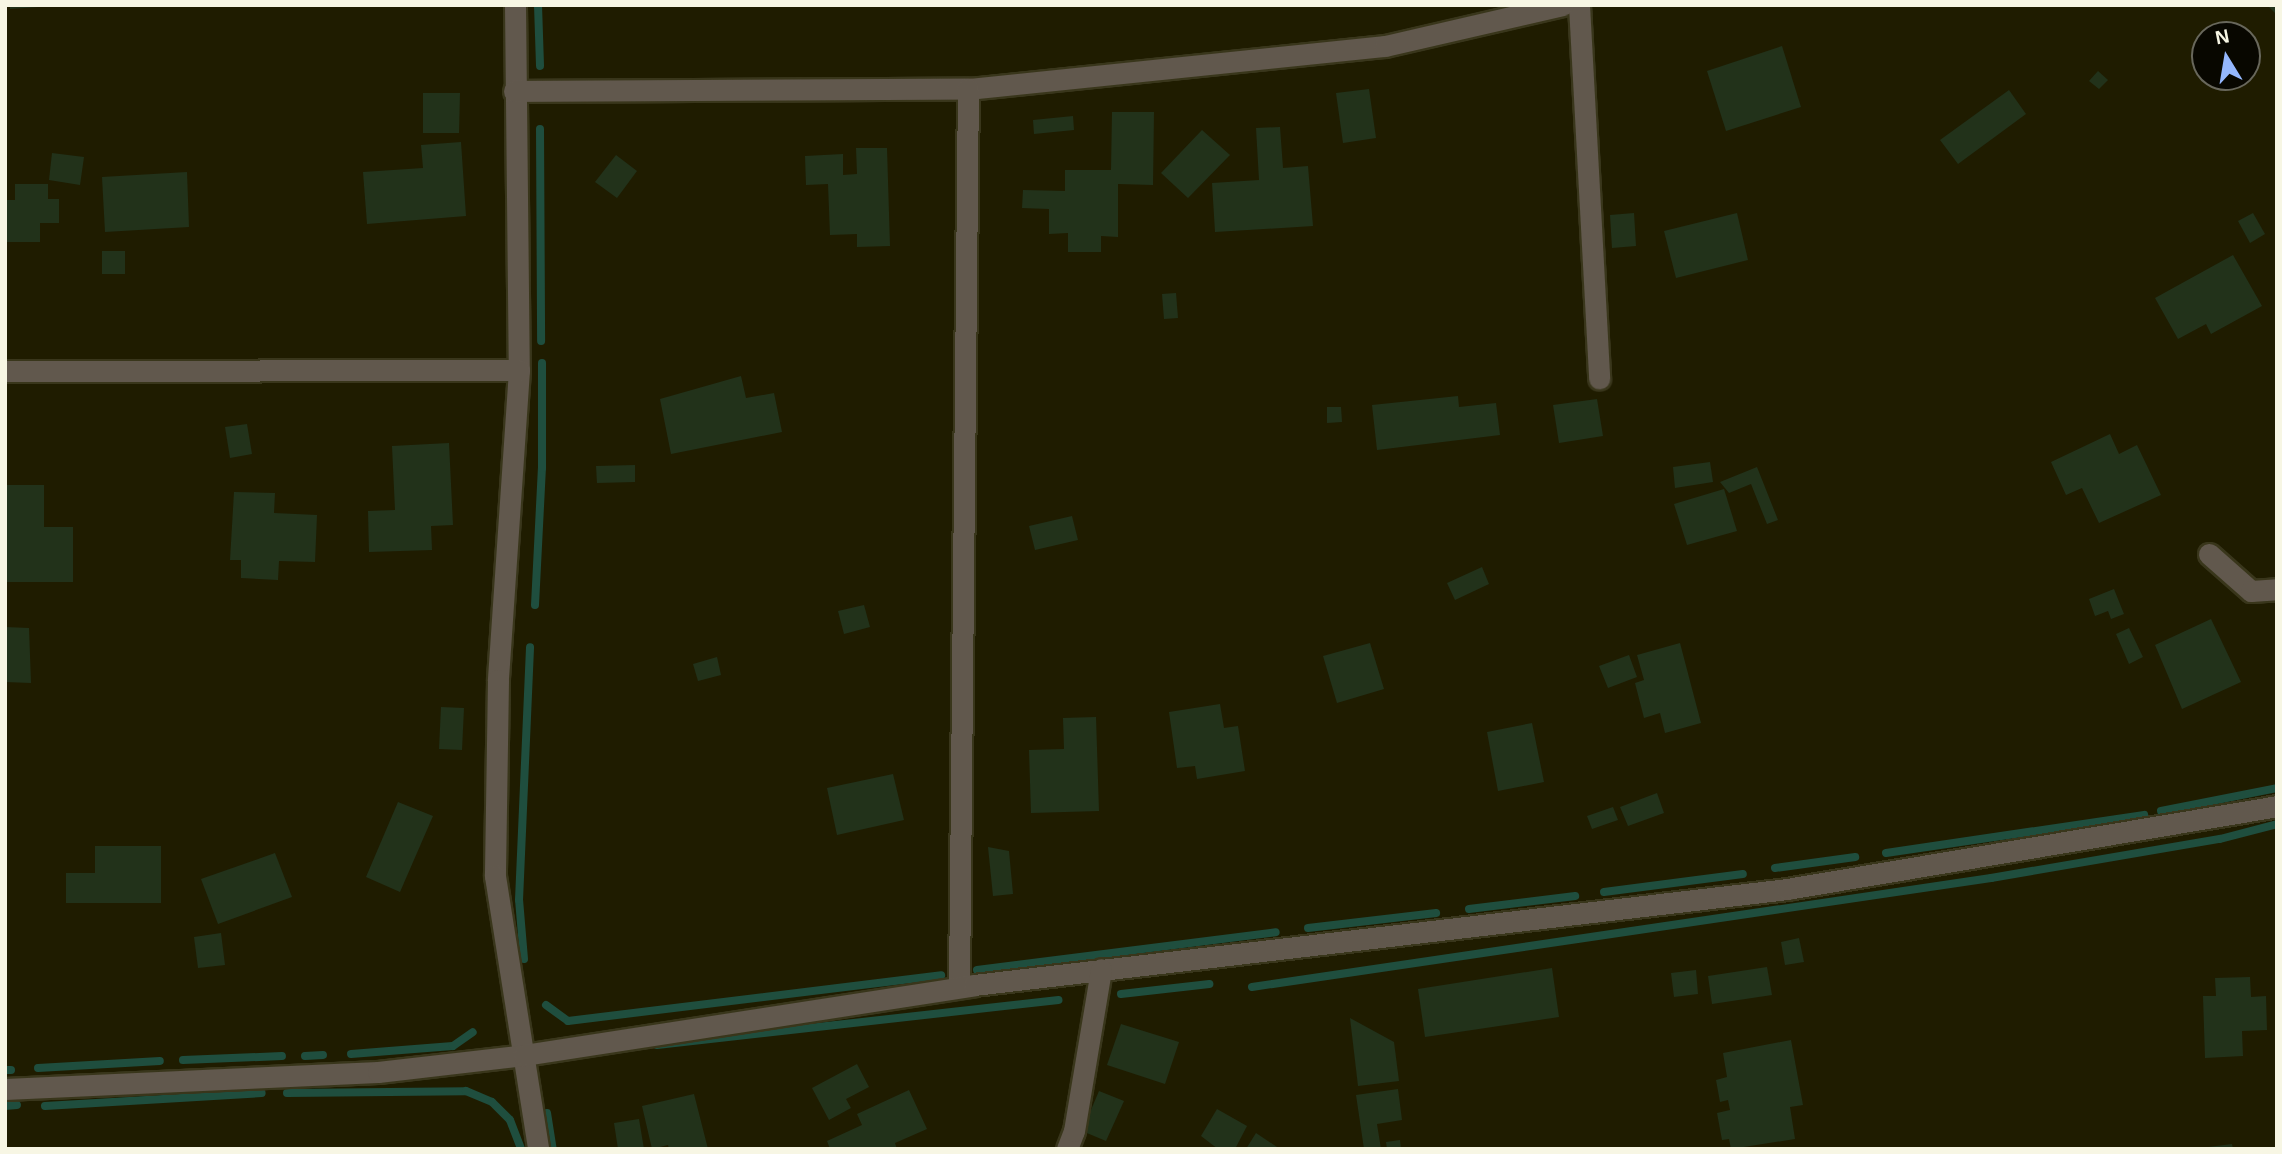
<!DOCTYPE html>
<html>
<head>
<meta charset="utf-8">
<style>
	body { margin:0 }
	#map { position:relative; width:2282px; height:1154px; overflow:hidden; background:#1f1c00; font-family:Arial,sans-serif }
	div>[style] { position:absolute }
	.stream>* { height:8px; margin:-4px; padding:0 4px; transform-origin:4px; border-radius:4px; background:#1f4e3e }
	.building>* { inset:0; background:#22321a }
	.roads { filter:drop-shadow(2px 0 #39361b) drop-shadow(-2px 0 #39361b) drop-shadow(0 2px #39361b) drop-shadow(0 -2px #39361b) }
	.minor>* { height:21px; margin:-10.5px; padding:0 10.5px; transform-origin:10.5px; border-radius:10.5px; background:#61584d }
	span { translate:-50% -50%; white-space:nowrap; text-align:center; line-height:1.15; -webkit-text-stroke:5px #080700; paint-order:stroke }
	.frame { position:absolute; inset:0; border:7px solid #f7f6e4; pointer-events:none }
	.north { position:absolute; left:2191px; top:21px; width:70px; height:70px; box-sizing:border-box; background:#080700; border:2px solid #68675b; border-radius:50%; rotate:349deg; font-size:19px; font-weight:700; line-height:28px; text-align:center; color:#f7f6e4 }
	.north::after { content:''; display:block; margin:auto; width:24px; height:32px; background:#94b7fd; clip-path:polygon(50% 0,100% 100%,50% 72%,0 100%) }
</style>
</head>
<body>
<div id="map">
	<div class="stream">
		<div style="left:538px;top:5px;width:61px;rotate:88.1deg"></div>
		<div style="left:540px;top:129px;width:212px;rotate:89.7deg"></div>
		<div style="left:535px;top:605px;width:137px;rotate:-87.1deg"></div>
		<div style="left:542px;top:468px;width:105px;rotate:-90deg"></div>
		<div style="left:2161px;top:811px;width:118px;rotate:-11.2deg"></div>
		<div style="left:1886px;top:853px;width:261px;rotate:-8.4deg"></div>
		<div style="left:1775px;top:868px;width:81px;rotate:-7.8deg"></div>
		<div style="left:1604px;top:892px;width:140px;rotate:-7.4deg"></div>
		<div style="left:1469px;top:909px;width:107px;rotate:-7deg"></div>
		<div style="left:1308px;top:928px;width:129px;rotate:-6.7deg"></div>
		<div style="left:524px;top:959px;width:59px;rotate:-94.8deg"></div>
		<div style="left:519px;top:900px;width:253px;rotate:-87.5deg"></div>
		<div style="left:977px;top:970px;width:301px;rotate:-7.2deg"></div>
		<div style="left:1252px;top:987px;width:747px;rotate:-8.39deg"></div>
		<div style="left:1991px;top:878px;width:232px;rotate:-9.7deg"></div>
		<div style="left:2220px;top:839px;width:59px;rotate:-14.7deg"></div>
		<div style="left:1121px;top:994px;width:89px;rotate:-6.5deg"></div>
		<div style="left:546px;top:1005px;width:27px;rotate:36deg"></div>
		<div style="left:568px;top:1021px;width:376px;rotate:-7deg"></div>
		<div style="left:657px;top:1045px;width:404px;rotate:-6.4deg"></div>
		<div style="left:351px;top:1054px;width:102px;rotate:-4.5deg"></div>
		<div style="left:453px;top:1046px;width:24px;rotate:-35deg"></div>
		<div style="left:305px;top:1056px;width:18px;rotate:-3deg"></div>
		<div style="left:183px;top:1060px;width:99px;rotate:-2.3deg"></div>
		<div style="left:38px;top:1068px;width:122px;rotate:-3.3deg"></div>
		<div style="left:5px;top:1070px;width:6px"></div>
		<div style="left:287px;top:1093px;width:179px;rotate:-0.6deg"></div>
		<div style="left:466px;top:1091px;width:28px;rotate:23deg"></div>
		<div style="left:492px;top:1102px;width:25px;rotate:45deg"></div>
		<div style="left:510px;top:1120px;width:31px;rotate:69deg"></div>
		<div style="left:5px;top:1106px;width:12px;rotate:-5deg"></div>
		<div style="left:45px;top:1106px;width:217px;rotate:-3.4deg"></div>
		<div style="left:547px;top:1113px;width:36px;rotate:81deg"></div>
	</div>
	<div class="building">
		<div style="clip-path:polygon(10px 5px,39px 5px,39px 7px,10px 9px)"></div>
		<div style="clip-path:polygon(2267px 5px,2277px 5px,2277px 15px)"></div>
		<div style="clip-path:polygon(1782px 46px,1801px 107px,1726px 131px,1707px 71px)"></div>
		<div style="clip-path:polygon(2098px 71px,2108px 80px,2099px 89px,2089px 81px)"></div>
		<div style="clip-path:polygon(1369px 89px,1376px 138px,1343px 143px,1336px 93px)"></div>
		<div style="clip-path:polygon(2009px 90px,2026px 114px,1958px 164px,1940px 140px)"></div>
		<div style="clip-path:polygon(423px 93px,460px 93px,459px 133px,423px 133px)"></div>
		<div style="clip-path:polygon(1112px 112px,1154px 112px,1153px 185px,1118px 184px,1118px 237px,1101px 236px,1101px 252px,1068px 252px,1068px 233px,1049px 234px,1049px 209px,1022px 208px,1023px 190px,1065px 191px,1065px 170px,1111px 170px)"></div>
		<div style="clip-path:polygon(1073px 116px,1074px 130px,1034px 134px,1033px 120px)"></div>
		<div style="clip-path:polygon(1280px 127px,1283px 168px,1308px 166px,1313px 226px,1215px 232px,1212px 183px,1259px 180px,1256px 128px)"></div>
		<div style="clip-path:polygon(1202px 130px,1230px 155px,1188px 198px,1161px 173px)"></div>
		<div style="clip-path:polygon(461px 142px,466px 216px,367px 224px,363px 172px,423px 168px,421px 145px)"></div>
		<div style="clip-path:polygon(856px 148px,887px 148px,890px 246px,857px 247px,857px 234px,830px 235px,828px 184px,806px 185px,805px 156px,843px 154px,843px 175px,857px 174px)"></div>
		<div style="clip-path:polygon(52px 153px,84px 157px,80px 185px,49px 180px)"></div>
		<div style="clip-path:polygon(616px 155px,637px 171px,617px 198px,595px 182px)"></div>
		<div style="clip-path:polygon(187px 172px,189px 227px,105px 232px,102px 177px)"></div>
		<div style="clip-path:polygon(15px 184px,48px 184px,48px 199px,59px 199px,59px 223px,40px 223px,40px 242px,5px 242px,5px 200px,15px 200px)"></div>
		<div style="clip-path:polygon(1634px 213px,1636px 246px,1612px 248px,1610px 215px)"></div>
		<div style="clip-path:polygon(1737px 213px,1748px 260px,1676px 278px,1664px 231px)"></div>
		<div style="clip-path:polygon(2253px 213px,2265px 234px,2250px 243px,2238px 221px)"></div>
		<div style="clip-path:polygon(102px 251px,125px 251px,125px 274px,102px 274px)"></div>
		<div style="clip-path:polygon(2233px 255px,2262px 306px,2211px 334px,2206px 324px,2178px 339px,2155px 298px)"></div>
		<div style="clip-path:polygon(1176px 293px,1178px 318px,1164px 319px,1162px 294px)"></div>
		<div style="clip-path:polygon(741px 376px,746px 398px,774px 393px,782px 432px,671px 454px,660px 399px)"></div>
		<div style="clip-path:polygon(1458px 396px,1459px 407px,1496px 403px,1500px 435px,1377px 450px,1372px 405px)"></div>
		<div style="clip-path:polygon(1597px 399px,1603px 436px,1559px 443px,1553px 405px)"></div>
		<div style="clip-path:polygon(1327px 407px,1341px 407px,1342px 422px,1327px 423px)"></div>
		<div style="clip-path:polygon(247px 424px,252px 454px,230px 458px,225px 427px)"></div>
		<div style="clip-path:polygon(2110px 434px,2119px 454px,2137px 445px,2161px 495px,2099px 523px,2082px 488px,2066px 495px,2051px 462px)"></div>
		<div style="clip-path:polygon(449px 443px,453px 525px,431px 526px,432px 550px,369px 552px,368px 511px,395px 510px,392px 446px)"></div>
		<div style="clip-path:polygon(1710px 462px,1713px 482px,1675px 488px,1673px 467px)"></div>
		<div style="clip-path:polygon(635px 465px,635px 482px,597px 483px,596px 466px)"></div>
		<div style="clip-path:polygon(1757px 467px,1778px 520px,1767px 524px,1751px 484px,1729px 493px,1720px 482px)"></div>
		<div style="clip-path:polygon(5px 485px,44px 485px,44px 527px,73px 527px,73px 582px,5px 582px)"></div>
		<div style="clip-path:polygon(1724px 489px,1737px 531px,1687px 545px,1674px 504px)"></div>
		<div style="clip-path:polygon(234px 492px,275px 493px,274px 513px,317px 515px,315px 562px,279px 561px,278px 580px,241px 578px,241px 560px,230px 560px)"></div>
		<div style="clip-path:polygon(1072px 516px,1078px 540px,1035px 550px,1029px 526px)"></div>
		<div style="clip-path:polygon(1482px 567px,1489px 584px,1455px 600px,1447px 583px)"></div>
		<div style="clip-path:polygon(2114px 589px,2124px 614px,2111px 619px,2108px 611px,2095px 616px,2089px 599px)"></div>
		<div style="clip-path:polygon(864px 605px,870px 627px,844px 634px,838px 611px)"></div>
		<div style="clip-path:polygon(2211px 619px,2241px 682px,2182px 709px,2155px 645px)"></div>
		<div style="clip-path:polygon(5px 627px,29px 628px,31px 683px,5px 682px)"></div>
		<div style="clip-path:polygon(2129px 628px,2143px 657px,2129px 664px,2116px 634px)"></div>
		<div style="clip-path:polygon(1370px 643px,1384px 689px,1337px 703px,1323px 656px)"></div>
		<div style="clip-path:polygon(1680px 643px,1701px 723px,1665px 733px,1660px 713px,1644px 718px,1635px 683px,1644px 680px,1637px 655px)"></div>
		<div style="clip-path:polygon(1629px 655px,1637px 677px,1608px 688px,1599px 666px)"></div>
		<div style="clip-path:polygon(717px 657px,721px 675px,698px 681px,693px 664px)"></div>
		<div style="clip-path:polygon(1220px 704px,1224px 728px,1238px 726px,1245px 771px,1197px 779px,1195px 766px,1177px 768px,1169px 712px)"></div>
		<div style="clip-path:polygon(441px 707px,464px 708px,462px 750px,439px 749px)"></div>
		<div style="clip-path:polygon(1096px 717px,1099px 811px,1031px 813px,1029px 750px,1064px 749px,1063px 718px)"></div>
		<div style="clip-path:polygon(1532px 723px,1544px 782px,1498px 791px,1487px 732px)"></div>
		<div style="clip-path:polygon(893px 774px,904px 820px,837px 835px,827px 788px)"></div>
		<div style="clip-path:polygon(1657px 793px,1664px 813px,1628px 826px,1620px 807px)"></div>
		<div style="clip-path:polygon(398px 802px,433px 816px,400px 892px,366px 877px)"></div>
		<div style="clip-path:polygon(1613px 807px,1618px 820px,1592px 829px,1587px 816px)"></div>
		<div style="clip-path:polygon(95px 846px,161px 846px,161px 903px,66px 903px,66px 873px,95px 873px)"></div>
		<div style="clip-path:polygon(988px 847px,1009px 851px,1013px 894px,993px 896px)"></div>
		<div style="clip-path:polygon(275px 853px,292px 897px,218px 924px,201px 879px)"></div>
		<div style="clip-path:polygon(221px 933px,225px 965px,198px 968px,194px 937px)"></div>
		<div style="clip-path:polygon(1799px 938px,1804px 962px,1785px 965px,1781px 942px)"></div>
		<div style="clip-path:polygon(1767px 967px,1772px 995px,1712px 1004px,1708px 976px)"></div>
		<div style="clip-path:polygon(1552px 968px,1559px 1017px,1425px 1037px,1418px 989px)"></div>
		<div style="clip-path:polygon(1696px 970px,1698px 994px,1674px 997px,1671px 973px)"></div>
		<div style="clip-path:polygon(2250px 977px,2251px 997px,2266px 996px,2267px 1030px,2242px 1031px,2243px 1056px,2205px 1058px,2203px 996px,2216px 996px,2215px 978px)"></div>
		<div style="clip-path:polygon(1350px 1018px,1394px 1042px,1399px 1081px,1358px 1086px)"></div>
		<div style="clip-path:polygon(1121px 1024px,1179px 1042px,1165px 1084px,1107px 1065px)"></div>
		<div style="clip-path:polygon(1791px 1040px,1803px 1105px,1790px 1107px,1795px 1139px,1731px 1149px,1729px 1139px,1722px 1140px,1717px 1113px,1730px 1110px,1728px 1100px,1720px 1102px,1716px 1080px,1727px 1077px,1723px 1053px)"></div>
		<div style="clip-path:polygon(857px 1064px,869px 1087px,846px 1099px,851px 1108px,829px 1120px,812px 1088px)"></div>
		<div style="clip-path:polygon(1398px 1089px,1402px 1120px,1377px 1124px,1381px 1149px,1364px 1149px,1356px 1095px)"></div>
		<div style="clip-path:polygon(909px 1090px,927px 1129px,895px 1143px,897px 1149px,830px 1149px,827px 1141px,862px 1125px,857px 1114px)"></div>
		<div style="clip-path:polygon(1099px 1091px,1124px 1101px,1106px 1141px,1082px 1131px)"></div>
		<div style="clip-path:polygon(694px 1094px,708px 1149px,669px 1149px,668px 1145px,652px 1149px,642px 1106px)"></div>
		<div style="clip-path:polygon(1217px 1109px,1247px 1126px,1235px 1149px,1218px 1149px,1201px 1136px)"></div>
		<div style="clip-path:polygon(639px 1119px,644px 1149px,618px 1149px,614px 1123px)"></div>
		<div style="clip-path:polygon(1256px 1133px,1280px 1149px,1246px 1149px)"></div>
		<div style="clip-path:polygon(1400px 1140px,1401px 1149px,1387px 1149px,1386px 1142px)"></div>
		<div style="clip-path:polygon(2232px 1144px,2233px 1149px,2208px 1149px,2208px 1147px)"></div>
	</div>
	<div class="roads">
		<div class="minor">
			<div style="left:515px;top:5px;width:365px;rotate:89.4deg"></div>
			<div style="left:519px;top:370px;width:311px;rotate:93.9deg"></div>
			<div style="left:498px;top:680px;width:196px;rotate:90.9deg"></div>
			<div style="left:495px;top:876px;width:276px;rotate:81deg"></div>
			<div style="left:1579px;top:5px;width:374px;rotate:86.9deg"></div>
			<div style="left:514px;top:91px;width:454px;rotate:-0.3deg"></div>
			<div style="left:968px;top:89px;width:419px;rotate:-5.9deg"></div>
			<div style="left:1385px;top:46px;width:182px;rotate:-13deg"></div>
			<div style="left:5px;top:371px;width:514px;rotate:-0.11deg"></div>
			<div style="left:2209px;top:554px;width:56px;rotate:41.4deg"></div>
			<div style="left:2251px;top:591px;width:26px;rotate:-4deg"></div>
			<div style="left:959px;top:987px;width:898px;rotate:-89.43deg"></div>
			<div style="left:5px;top:1089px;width:373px;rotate:-2.6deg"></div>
			<div style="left:378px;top:1072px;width:147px;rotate:-6.6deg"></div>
			<div style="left:524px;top:1055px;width:455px;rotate:-8.8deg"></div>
			<div style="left:974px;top:985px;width:819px;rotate:-6.73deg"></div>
			<div style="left:1787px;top:889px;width:497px;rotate:-9.6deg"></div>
			<div style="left:1067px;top:1149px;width:19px;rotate:-69deg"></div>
			<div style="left:1074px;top:1131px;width:164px;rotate:-80.5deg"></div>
		</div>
	</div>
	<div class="frame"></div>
	<div class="north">N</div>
</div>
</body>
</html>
